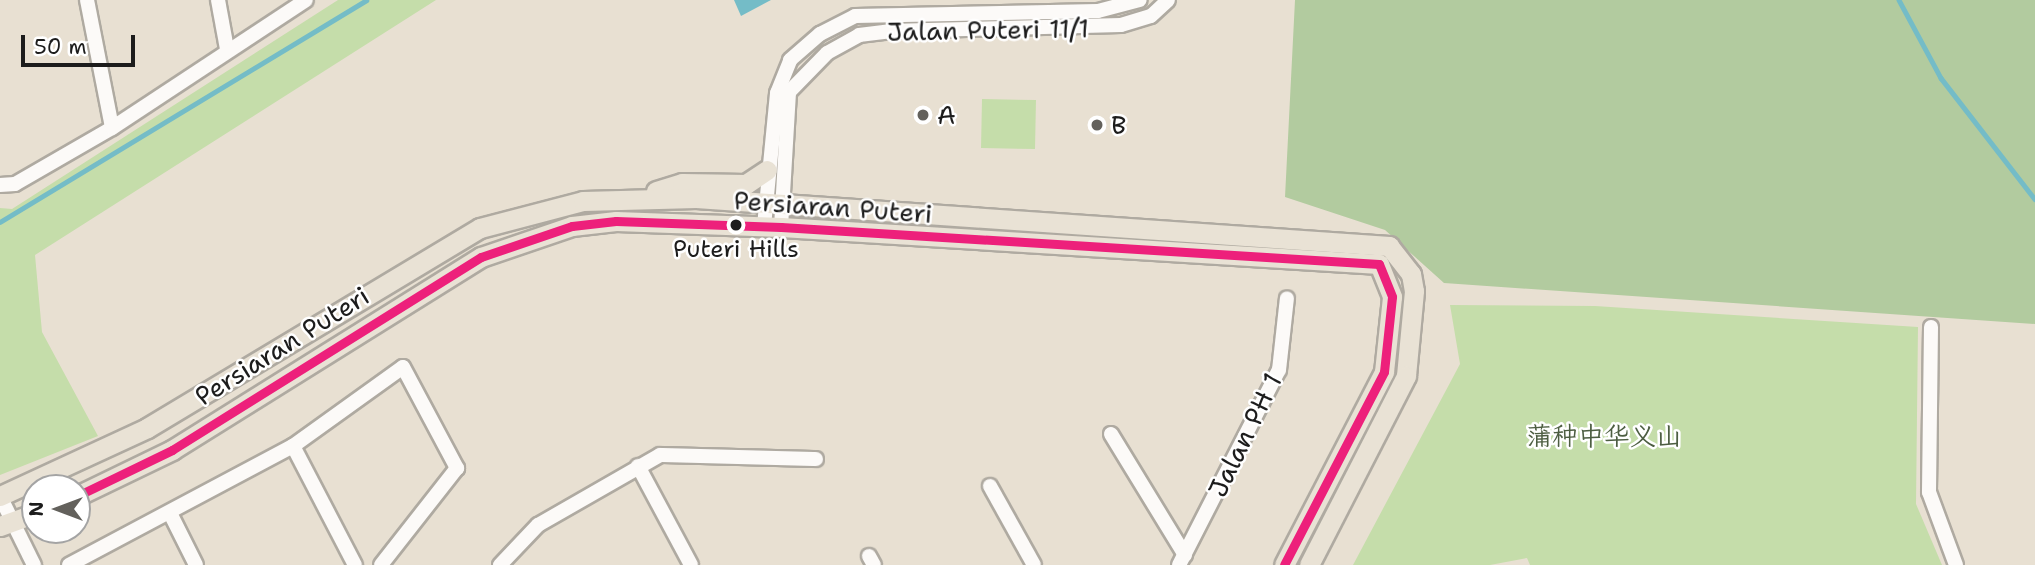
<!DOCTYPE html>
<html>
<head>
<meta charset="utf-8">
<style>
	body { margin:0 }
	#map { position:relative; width:2035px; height:565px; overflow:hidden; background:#e8e0d2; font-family:"Shantell Sans","LXGW WenKai TC",sans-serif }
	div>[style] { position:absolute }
	.green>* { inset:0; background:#c5ddaa }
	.forest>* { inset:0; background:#b2cb9f }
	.water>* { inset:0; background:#74bcc7 }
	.stream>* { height:4.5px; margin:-2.25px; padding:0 2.25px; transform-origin:2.25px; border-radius:2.25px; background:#74bcc7 }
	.roads { filter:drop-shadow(2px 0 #afaaa1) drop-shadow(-2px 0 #afaaa1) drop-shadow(0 2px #afaaa1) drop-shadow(0 -2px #afaaa1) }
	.minor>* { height:14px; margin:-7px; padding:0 7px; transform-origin:7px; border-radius:7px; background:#fcfaf8 }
	.major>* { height:19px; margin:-9.5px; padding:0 9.5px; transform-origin:9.5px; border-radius:9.5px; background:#e9e2d5 }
	.bus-1>* { height:9px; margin:-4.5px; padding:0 4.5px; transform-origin:4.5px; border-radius:4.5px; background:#ed207b }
	.dots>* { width:19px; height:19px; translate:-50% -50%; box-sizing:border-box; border:4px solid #fff; border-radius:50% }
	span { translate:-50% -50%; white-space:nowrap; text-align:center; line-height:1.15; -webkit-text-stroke:5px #fff; paint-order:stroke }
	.bus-label { font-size:24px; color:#1c1c1c }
	.street-label { font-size:26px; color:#1c1c1c }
	.poi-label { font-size:26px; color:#1c1c1c }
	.left { translate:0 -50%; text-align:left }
	.park-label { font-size:26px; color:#4d5e42 }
	.north { position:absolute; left:21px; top:474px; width:70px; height:70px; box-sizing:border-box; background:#fff; border:2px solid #a4a4a4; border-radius:50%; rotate:270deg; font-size:19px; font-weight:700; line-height:28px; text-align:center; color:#1c1c1c }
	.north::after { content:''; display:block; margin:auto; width:24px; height:32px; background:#63615c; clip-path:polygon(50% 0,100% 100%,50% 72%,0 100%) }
	.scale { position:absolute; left:21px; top:35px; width:114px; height:32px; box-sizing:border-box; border:4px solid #1c1c1c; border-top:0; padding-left:9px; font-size:21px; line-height:24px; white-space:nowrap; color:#1c1c1c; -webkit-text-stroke:5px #fff; paint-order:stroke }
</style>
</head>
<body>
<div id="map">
	<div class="green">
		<div style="clip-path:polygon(338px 0,436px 0,35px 255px,42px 332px,98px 436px,0 475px,0 208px,12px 209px)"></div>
		<div style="clip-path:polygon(982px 99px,1036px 100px,1035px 149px,981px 148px)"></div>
		<div style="clip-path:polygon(1450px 305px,1595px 306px,1918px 327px,1916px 504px,1942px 565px,1530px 565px,1527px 558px,1490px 565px,1353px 565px,1460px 364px)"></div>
	</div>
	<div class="forest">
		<div style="clip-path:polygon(1295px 0,2035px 0,2035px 324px,1444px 283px,1385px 230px,1285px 197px)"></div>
	</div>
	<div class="water">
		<div style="clip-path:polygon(734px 0,771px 0,741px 16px)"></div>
	</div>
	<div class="stream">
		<div style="left:1899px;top:0;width:89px;rotate:61.7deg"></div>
		<div style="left:1941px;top:78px;width:153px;rotate:52.2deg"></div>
		<div style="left:0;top:222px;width:428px;rotate:-31.2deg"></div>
	</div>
	<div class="roads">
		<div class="minor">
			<div style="left:87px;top:0;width:130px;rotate:78.9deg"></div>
			<div style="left:218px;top:0;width:50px;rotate:79.6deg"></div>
			<div style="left:0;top:185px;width:15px;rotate:-4deg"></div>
			<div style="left:15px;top:184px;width:112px;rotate:-30deg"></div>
			<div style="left:112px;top:128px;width:232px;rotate:-33.4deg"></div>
			<div style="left:764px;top:226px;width:134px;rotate:-84.4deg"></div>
			<div style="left:777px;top:93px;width:35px;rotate:-68deg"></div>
			<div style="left:790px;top:60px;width:40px;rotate:-41deg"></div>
			<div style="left:820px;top:34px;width:39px;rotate:-27deg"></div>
			<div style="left:855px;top:16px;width:243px;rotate:-1.2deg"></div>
			<div style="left:1098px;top:11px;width:43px;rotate:-14.7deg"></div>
			<div style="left:781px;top:227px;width:135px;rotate:-86.6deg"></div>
			<div style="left:789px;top:92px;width:54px;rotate:-45.7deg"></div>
			<div style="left:827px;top:53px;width:37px;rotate:-29deg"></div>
			<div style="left:859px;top:35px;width:31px;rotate:-7deg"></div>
			<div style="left:890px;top:31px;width:231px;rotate:-1.5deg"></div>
			<div style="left:1121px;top:25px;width:31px;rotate:-17deg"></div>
			<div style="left:1151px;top:16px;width:23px;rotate:-43deg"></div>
			<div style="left:1931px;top:327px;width:165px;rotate:90.7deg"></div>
			<div style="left:1929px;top:492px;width:78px;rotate:69.7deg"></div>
			<div style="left:1111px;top:434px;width:142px;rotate:58.6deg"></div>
			<div style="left:293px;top:446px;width:134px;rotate:62.5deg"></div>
			<div style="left:638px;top:466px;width:112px;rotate:61.8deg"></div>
			<div style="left:990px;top:486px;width:90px;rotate:60.9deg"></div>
			<div style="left:0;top:496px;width:77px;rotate:63.8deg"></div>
			<div style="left:170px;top:513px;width:58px;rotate:63.4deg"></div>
			<div style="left:869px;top:556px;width:10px;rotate:61deg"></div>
			<div style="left:69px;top:565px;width:254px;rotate:-28deg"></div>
			<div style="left:293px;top:446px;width:135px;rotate:-35.7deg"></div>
			<div style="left:403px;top:367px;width:115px;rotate:61.9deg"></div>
			<div style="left:457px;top:468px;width:123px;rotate:128.1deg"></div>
			<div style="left:500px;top:565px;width:55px;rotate:-46.5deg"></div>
			<div style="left:538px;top:525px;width:141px;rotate:-29.8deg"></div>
			<div style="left:660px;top:455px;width:156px;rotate:1.5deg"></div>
			<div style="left:1179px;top:565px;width:219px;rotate:-62.9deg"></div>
			<div style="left:1279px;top:370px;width:72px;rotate:-83.7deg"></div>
		</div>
		<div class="major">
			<div style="left:656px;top:191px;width:27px;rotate:-17deg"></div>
			<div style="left:682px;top:183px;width:64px;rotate:0.9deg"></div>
			<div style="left:746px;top:184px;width:25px;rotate:-34deg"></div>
			<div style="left:0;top:496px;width:162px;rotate:-24.8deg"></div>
			<div style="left:147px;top:428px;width:388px;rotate:-31deg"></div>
			<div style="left:480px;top:228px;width:106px;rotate:-14.7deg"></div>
			<div style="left:583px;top:201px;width:113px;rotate:-1.5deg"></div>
			<div style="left:696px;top:198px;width:695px;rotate:3.96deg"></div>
			<div style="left:1389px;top:246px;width:36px;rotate:52deg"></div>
			<div style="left:1411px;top:274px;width:17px;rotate:80deg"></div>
			<div style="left:1414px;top:291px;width:85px;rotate:95.4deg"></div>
			<div style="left:1406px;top:376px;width:212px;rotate:117.2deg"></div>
			<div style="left:77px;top:496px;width:106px;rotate:-25.8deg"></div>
			<div style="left:172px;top:450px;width:364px;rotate:-32deg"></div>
			<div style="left:481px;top:257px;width:96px;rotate:-18.8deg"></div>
			<div style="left:572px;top:226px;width:44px;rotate:-6.5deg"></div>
			<div style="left:616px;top:221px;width:165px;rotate:2.1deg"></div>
			<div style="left:781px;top:227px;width:599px;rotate:3.54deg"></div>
			<div style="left:1379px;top:264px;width:35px;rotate:68deg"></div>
			<div style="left:1392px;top:297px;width:75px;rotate:96.1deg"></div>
			<div style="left:1384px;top:372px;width:217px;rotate:117.4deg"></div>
			<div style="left:0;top:526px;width:37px;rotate:-20deg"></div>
		</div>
	</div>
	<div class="bus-1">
		<div style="left:77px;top:496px;width:106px;rotate:-25.8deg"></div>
		<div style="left:172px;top:450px;width:364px;rotate:-32deg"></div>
		<div style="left:481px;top:257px;width:96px;rotate:-18.8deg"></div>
		<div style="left:572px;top:226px;width:44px;rotate:-6.5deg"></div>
		<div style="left:616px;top:221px;width:165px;rotate:2.1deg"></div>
		<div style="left:781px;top:227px;width:599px;rotate:3.54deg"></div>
		<div style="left:1379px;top:264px;width:35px;rotate:68deg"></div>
		<div style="left:1392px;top:297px;width:75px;rotate:96.1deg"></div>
		<div style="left:1384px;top:372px;width:217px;rotate:117.4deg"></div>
	</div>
	<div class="dots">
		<div style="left:923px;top:115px;background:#63615c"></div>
		<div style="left:1097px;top:125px;background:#63615c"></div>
		<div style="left:736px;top:225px;background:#1c1c1c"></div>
	</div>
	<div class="bus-label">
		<span style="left:736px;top:250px">Puteri Hills</span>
	</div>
	<div class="street-label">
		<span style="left:988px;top:30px;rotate:-1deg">Jalan Puteri 11/1</span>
		<span style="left:833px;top:207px;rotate:4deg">Persiaran Puteri</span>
		<span style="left:282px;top:346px;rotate:-32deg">Persiaran Puteri</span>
		<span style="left:1245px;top:435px;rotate:-64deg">Jalan PH 1</span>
	</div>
	<div class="poi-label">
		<span class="left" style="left:937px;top:115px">A</span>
		<span class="left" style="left:1111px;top:125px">B</span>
	</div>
	<div class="park-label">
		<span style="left:1604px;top:436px">蒲种中华义山</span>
	</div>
	<div class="north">N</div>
	<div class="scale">50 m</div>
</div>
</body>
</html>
